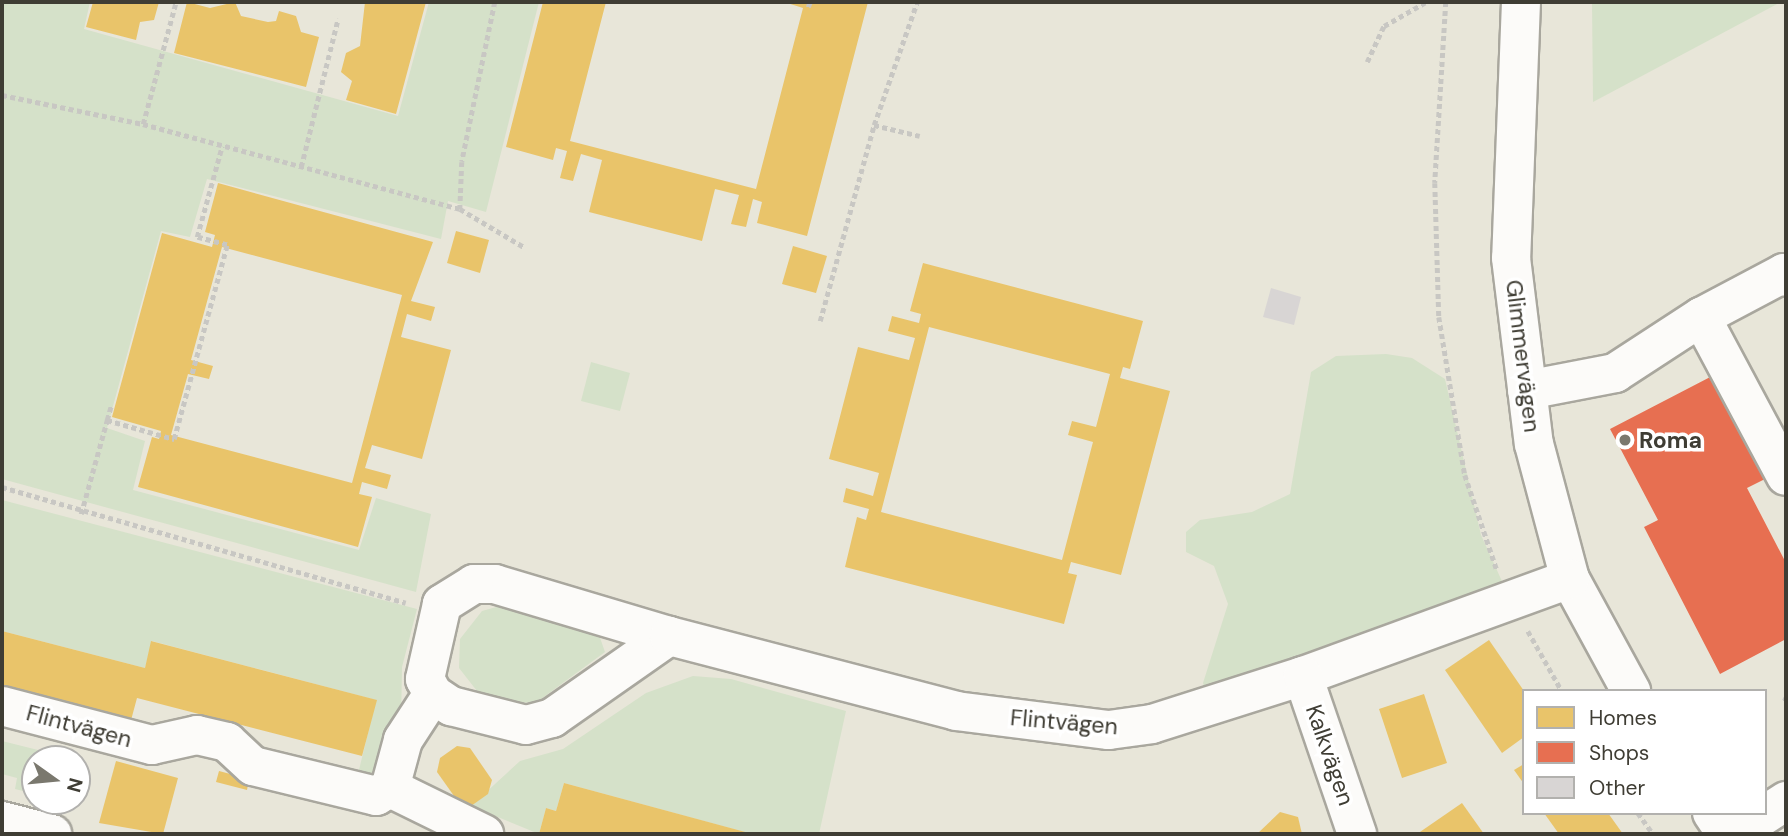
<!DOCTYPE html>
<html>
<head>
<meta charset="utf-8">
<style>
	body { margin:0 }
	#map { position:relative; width:1788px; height:836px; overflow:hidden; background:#e8e6d9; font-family:"DM Sans",sans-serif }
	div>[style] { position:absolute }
	.green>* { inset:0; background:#d5e1c9 }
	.homes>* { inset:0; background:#e9c46a }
	.shops>* { inset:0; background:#e76f51 }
	.building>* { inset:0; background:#d8d5d4 }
	.path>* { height:4.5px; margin-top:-2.25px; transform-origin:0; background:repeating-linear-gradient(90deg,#c8c7c3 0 5px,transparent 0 8.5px) }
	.roads { filter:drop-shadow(2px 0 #a9a79e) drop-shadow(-2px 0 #a9a79e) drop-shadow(0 2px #a9a79e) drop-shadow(0 -2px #a9a79e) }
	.minor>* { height:38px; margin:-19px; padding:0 19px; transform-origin:19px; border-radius:19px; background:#fcfbf9 }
	.dots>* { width:19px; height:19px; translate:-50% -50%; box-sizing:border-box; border:4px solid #fff; border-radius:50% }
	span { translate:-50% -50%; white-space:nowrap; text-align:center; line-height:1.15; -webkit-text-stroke:7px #fff; paint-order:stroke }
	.street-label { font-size:23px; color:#3f3d34 }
	.poi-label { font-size:23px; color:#3f3d34; font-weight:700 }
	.left { translate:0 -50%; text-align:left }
	.frame { position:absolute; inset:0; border:4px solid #3f3d34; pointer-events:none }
	.legend { position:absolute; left:1522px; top:689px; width:245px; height:126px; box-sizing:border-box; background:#fff; border:2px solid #b2b1ae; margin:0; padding:9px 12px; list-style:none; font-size:21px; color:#3f3d34 }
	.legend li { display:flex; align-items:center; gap:14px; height:35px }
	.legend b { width:35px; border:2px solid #b2b1ae }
	.north { position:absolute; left:21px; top:745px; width:70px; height:70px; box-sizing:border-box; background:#fff; border:2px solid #b2b1ae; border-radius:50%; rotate:105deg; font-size:19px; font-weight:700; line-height:28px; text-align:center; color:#3f3d34 }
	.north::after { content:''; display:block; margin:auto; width:24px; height:32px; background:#7a786e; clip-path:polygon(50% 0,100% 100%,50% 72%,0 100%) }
</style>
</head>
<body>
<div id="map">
	<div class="green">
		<div style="clip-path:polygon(2px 2px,90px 2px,84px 29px,398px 116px,429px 2px,539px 2px,486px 212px,448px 201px,441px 239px,207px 179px,190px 237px,161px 231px,107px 428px,145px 441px,133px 490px,359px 550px,376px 498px,431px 514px,416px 592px,2px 479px)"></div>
		<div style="clip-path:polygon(1592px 2px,1781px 2px,1593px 102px)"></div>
		<div style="clip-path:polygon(1386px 354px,1412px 358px,1445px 379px,1481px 535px,1510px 599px,1210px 705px,1203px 683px,1228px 604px,1214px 566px,1186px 552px,1186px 532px,1200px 520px,1252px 512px,1290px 494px,1311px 372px,1336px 356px)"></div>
		<div style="clip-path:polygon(591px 362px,630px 373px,620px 411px,581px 401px)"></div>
		<div style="clip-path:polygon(2px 500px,417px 609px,402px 667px,401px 722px,372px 780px,358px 774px,376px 700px,152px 641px,145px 668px,2px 631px)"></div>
		<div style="clip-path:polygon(500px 606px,598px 632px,605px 652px,537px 702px,516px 703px,477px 691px,459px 668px,460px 639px,482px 611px)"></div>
		<div style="clip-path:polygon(693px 676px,731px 679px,846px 711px,819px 834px,752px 834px,564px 783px,556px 811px,546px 808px,539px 834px,471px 806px,520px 761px,563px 749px,646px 693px)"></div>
		<div style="clip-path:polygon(2px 741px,66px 757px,66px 759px,35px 759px,35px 794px,15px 789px,17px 778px,2px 774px)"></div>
	</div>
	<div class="homes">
		<div style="clip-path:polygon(93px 2px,159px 2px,154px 20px,140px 22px,136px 40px,86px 27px)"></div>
		<div style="clip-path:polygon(187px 2px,210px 8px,235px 2px,241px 16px,268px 22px,276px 21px,279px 11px,296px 16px,301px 32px,319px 37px,306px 87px,174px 53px)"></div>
		<div style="clip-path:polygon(365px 2px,426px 2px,396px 114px,346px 100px,352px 81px,341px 72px,346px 53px,360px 46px)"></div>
		<div style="clip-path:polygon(543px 2px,606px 2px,570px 141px,756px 189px,803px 8px,784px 2px,868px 2px,807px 236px,757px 223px,762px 202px,753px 199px,746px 227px,731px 224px,739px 195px,715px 189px,702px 241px,589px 212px,602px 160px,581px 154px,573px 181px,560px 178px,567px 151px,556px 148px,553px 160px,506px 147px)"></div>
		<div style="clip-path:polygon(evenodd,218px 183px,433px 242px,411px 301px,435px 307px,431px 321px,407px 314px,401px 337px,451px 350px,422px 459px,372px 445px,365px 468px,391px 475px,387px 489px,362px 482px,359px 494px,372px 497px,358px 547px,138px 487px,152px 437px,159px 439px,161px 431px,112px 417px,162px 233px,212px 247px,215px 235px,205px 232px,218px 183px,222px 247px,402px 295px,352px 483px,171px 435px,188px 374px,209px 379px,213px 366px,191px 360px,222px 247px)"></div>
		<div style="clip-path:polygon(456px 231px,489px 240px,480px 273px,447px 263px)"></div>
		<div style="clip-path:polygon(793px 246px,827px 256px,816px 293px,782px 284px)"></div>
		<div style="clip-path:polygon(evenodd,923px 263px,1143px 321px,1130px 369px,1123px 367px,1120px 378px,1170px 391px,1121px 575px,1071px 562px,1068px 573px,1077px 575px,1064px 624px,845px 567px,857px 517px,866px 520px,869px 509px,843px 502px,846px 488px,873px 496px,879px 473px,829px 459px,858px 347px,909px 360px,915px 338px,888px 331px,892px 316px,919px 323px,921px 314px,910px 311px,923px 263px,929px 327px,1110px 374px,1096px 427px,1072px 421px,1068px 435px,1093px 442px,1062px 560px,881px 512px,929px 327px)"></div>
		<div style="clip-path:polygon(2px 631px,145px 668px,151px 641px,377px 700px,362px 756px,137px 698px,130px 724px,2px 690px)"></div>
		<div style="clip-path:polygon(1489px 640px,1524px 691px,1524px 737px,1502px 753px,1445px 670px)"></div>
		<div style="clip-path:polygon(1424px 694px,1447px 763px,1402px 778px,1379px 709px)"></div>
		<div style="clip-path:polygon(457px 746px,470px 748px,492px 780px,488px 794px,471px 806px,459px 803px,437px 772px,440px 758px)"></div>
		<div style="clip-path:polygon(116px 761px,178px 778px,163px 834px,99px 823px)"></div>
		<div style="clip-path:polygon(1524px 764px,1524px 784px,1514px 770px)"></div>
		<div style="clip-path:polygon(219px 771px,249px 779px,247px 790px,216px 782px)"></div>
		<div style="clip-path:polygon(564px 783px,749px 833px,749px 834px,539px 834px,546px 808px,556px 811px)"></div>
		<div style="clip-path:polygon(1462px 803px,1484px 834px,1417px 834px)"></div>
		<div style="clip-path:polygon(1280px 812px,1298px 817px,1302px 834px,1257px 834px)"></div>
		<div style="clip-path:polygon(1544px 813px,1608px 813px,1623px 834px,1559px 834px)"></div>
	</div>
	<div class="shops">
		<div style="clip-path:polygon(1716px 374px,1769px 477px,1747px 488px,1786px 563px,1786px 639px,1720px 674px,1644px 527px,1658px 520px,1610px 429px)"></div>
	</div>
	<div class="building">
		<div style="clip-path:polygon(1271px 288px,1301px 297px,1294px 325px,1263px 317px)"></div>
	</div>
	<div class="path">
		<div style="left:495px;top:2px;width:163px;rotate:101.7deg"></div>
		<div style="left:462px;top:162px;width:47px;rotate:92.4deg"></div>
		<div style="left:460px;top:209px;width:74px;rotate:30.7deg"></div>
		<div style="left:1446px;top:2px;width:181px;rotate:93.5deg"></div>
		<div style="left:1435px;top:183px;width:134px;rotate:88.3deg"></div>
		<div style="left:1439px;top:317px;width:160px;rotate:80.7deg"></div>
		<div style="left:1465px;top:475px;width:100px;rotate:71.4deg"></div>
		<div style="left:808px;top:7px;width:5px;rotate:-68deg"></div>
		<div style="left:1367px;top:62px;width:40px;rotate:-65deg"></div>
		<div style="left:1384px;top:26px;width:48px;rotate:-29.7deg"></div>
		<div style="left:2px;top:95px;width:144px;rotate:11.6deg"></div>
		<div style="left:143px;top:124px;width:328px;rotate:15deg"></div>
		<div style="left:143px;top:124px;width:126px;rotate:-74.9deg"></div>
		<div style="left:874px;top:125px;width:47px;rotate:13.4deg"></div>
		<div style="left:301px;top:167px;width:153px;rotate:-76deg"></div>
		<div style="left:820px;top:321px;width:203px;rotate:-74.6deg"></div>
		<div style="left:874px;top:125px;width:130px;rotate:-70.7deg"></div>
		<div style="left:107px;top:420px;width:15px;rotate:-74deg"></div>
		<div style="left:2px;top:487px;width:420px;rotate:16deg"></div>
		<div style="left:81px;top:514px;width:98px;rotate:-74.5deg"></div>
		<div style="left:107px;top:420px;width:70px;rotate:15.8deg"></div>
		<div style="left:174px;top:439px;width:201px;rotate:-74.7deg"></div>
		<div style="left:227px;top:245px;width:31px;rotate:-165deg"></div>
		<div style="left:197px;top:237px;width:94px;rotate:-74.6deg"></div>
		<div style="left:1528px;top:631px;width:69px;rotate:60.5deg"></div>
		<div style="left:1784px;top:701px;width:4px;rotate:-63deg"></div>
		<div style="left:1638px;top:813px;width:26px;rotate:54deg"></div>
	</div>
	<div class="roads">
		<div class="minor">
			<div style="left:1521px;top:2px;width:256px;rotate:92.2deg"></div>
			<div style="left:1511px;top:258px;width:187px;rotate:83deg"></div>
			<div style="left:1534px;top:444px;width:140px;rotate:75.1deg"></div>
			<div style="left:1570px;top:579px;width:128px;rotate:61.4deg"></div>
			<div style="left:1701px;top:317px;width:180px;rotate:61.9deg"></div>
			<div style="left:1527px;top:390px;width:90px;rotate:-10.9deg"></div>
			<div style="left:1615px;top:373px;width:103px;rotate:-33.1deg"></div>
			<div style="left:1701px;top:317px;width:94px;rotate:-27.9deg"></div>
			<div style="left:1784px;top:273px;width:4px;rotate:63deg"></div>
			<div style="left:669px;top:636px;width:182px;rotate:-163.4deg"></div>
			<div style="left:495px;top:584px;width:21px;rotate:180deg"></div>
			<div style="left:474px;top:584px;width:38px;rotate:148deg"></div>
			<div style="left:442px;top:604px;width:77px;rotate:102.8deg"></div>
			<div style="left:425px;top:679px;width:17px;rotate:62deg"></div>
			<div style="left:433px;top:694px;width:22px;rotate:34deg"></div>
			<div style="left:451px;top:706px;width:77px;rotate:14.2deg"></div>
			<div style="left:526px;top:725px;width:27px;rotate:-15deg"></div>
			<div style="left:552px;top:718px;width:143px;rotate:-35deg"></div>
			<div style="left:669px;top:636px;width:297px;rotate:14.6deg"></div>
			<div style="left:956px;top:711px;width:154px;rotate:7.1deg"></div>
			<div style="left:1109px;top:730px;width:43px;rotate:-7.9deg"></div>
			<div style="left:1152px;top:724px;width:158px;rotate:-17.6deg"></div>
			<div style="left:1303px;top:676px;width:284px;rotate:-20deg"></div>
			<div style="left:1303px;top:676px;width:167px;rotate:71.1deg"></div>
			<div style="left:2px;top:706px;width:155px;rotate:14.6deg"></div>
			<div style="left:152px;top:745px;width:46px;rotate:-12.5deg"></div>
			<div style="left:197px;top:735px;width:31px;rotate:13deg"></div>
			<div style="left:227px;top:742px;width:35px;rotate:43deg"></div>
			<div style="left:253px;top:766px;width:127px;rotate:13.7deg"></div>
			<div style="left:376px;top:796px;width:16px;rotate:-30deg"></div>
			<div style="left:390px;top:788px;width:50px;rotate:-74.8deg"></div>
			<div style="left:403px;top:740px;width:55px;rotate:-56.9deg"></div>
			<div style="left:390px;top:788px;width:105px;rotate:26.1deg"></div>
			<div style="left:1712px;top:813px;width:25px;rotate:56deg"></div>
			<div style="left:2px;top:821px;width:52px;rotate:14.6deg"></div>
			<div style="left:1735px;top:834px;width:61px;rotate:-32.9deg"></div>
		</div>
	</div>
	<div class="dots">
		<div style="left:1625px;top:440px;background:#7a786e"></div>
	</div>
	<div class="street-label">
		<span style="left:1523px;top:356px;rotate:83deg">Glimmervägen</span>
		<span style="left:1064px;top:722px;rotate:5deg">Flintvägen</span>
		<span style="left:79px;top:726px;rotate:15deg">Flintvägen</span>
		<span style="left:1330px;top:755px;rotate:71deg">Kalkvägen</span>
	</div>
	<div class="poi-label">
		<span class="left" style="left:1639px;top:440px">Roma</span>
	</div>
	<div class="frame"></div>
	<ul class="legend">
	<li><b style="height:19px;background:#e9c46a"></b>Homes</li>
	<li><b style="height:19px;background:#e76f51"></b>Shops</li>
	<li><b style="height:19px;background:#d8d5d4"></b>Other</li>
	</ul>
	<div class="north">N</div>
</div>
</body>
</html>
